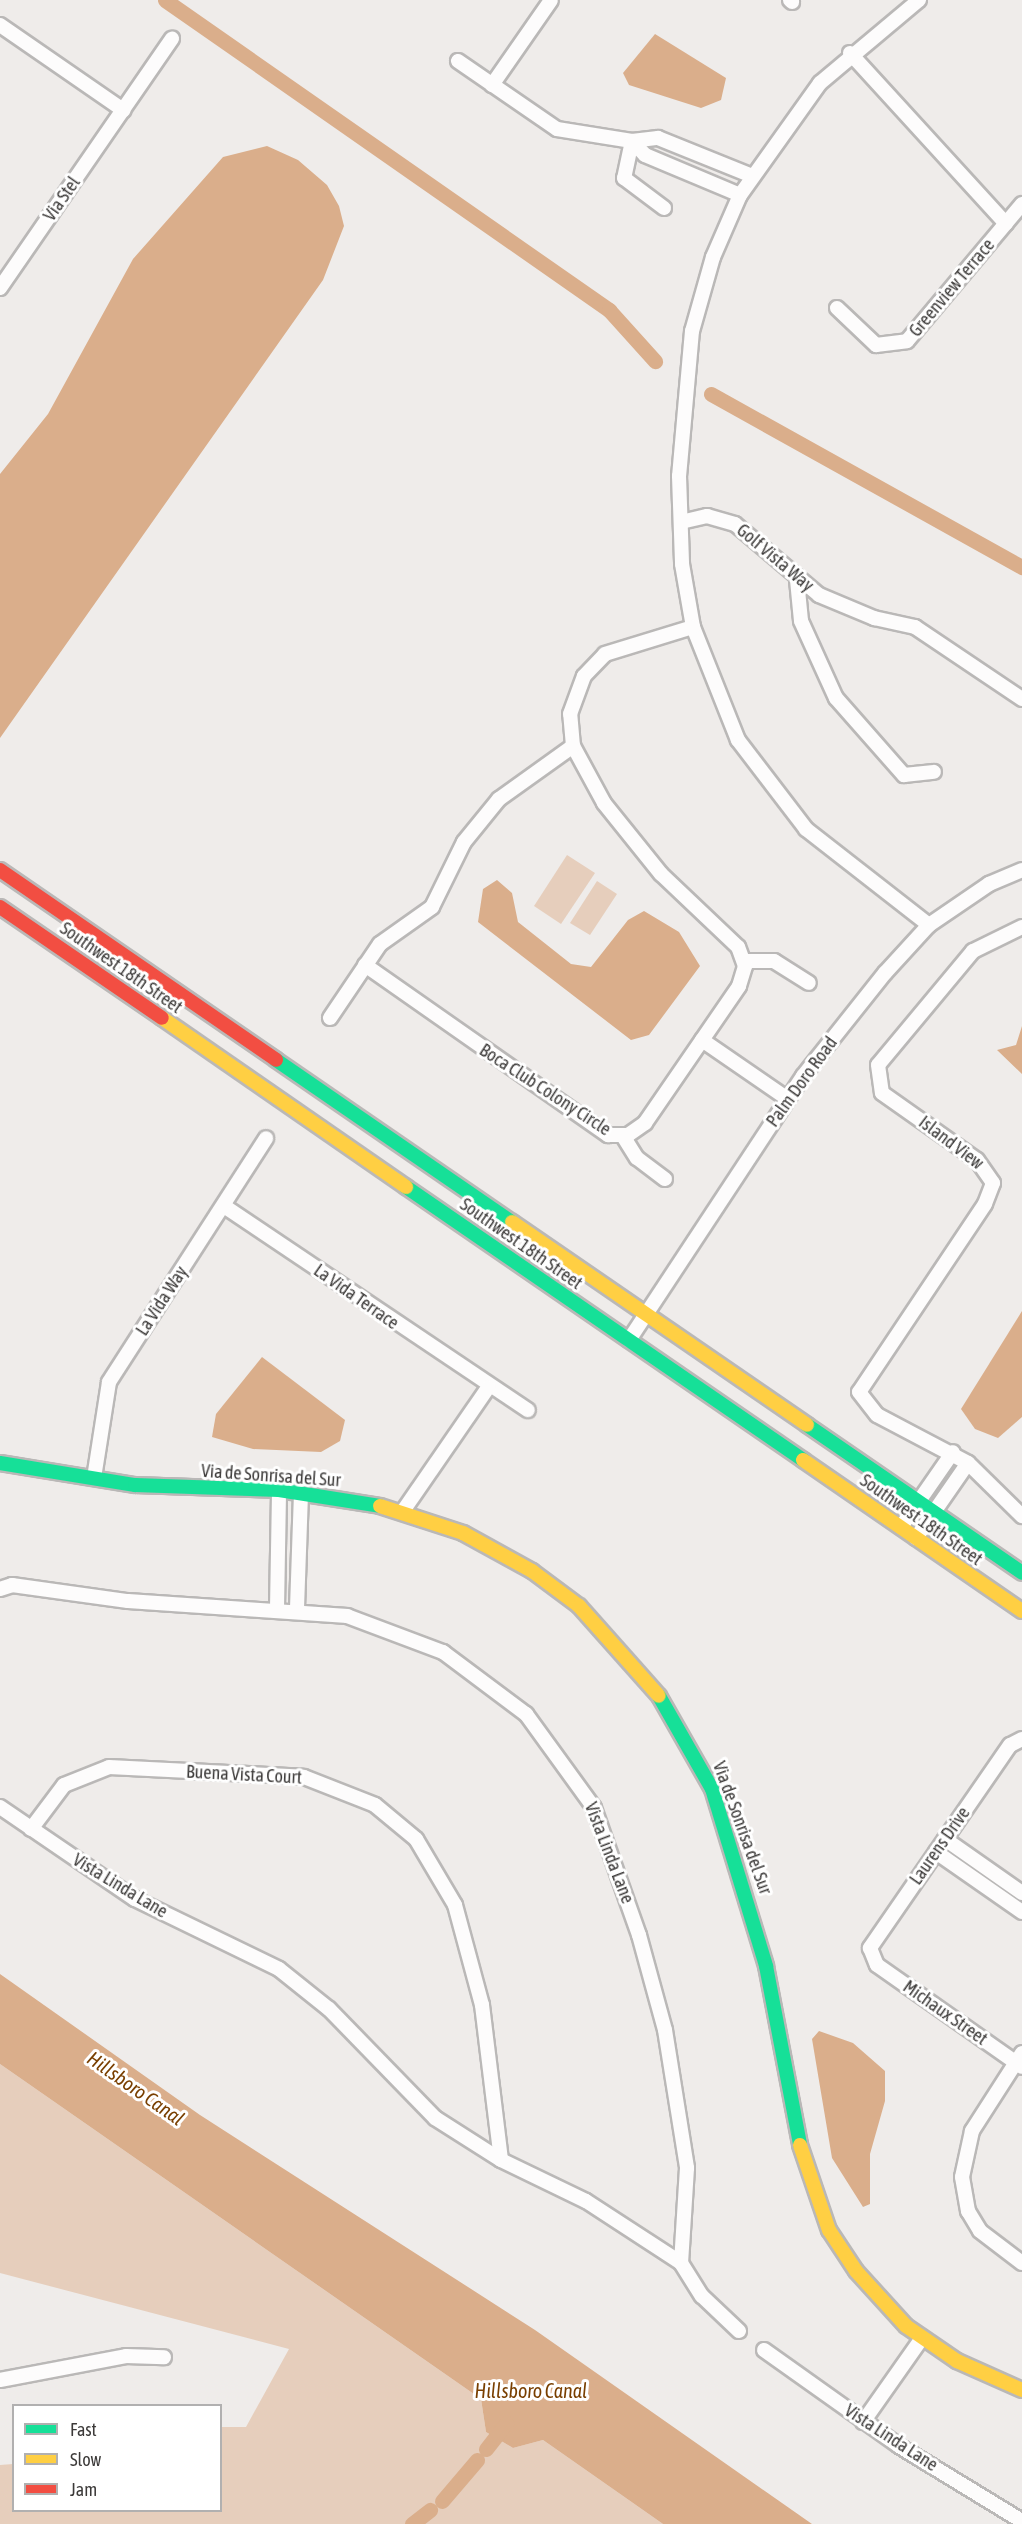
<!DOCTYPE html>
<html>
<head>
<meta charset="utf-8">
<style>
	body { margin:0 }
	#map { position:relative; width:1022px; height:2524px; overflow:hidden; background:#efecea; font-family:"Asap Condensed",sans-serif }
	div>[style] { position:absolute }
	.green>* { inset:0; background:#e6cebc }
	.water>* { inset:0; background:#daae8b }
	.canal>* { height:15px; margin:-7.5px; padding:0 7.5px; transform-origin:7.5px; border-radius:7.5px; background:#daae8b }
	.roads { filter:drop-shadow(2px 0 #bab8b7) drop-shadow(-2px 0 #bab8b7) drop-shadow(0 2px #bab8b7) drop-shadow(0 -2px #bab8b7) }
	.street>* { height:14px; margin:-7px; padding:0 7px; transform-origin:7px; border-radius:7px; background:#fdfcfc }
	.fast>* { height:14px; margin:-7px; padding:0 7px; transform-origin:7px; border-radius:7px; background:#16e098 }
	.slow>* { height:14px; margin:-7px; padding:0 7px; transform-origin:7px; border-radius:7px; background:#ffcf43 }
	.jam>* { height:14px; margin:-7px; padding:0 7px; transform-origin:7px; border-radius:7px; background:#f24e42 }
	span { translate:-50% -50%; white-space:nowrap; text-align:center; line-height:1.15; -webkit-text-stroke:6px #fff; paint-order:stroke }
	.street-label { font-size:18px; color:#3c3a39 }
	.water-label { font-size:20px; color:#793f00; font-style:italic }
	.legend { position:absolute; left:12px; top:2404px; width:210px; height:108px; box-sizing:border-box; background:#fff; border:2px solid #b1b0b0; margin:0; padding:8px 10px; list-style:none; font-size:18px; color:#3c3a39 }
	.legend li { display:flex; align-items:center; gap:12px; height:30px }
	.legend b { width:30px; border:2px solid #b1b0b0 }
</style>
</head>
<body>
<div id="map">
	<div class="green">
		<div style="clip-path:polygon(567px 855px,595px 873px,561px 924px,534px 906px)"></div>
		<div style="clip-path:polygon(597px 881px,617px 894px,590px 935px,570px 923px)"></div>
		<div style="clip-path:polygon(0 2064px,481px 2399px,486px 2432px,513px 2448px,543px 2440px,663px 2524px,0 2524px,0 2465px,13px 2464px,14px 2510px,220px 2510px,221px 2427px,246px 2427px,289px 2349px,0 2273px)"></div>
	</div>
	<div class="water">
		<div style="clip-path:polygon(655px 34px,726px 78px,721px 100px,701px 108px,629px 85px,623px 73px)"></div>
		<div style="clip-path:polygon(267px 146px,298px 160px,327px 185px,339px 206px,344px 226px,323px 280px,0 738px,0 474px,48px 414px,133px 259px,223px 157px)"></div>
		<div style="clip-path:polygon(497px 880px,512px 893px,518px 922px,571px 964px,591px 967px,628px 920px,644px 911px,679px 932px,700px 966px,649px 1035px,631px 1040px,478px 922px,483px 889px)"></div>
		<div style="clip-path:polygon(1022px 1026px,1022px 1074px,997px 1050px,1016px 1045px)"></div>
		<div style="clip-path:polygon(1022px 1311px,1022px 1417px,998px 1438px,975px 1429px,961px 1409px)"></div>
		<div style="clip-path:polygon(262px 1357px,345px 1420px,340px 1441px,321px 1452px,253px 1449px,212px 1437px,216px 1414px)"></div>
		<div style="clip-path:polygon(0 1974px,200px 2115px,535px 2330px,812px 2524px,663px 2524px,543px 2440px,513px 2448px,486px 2432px,481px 2399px,0 2064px)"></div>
		<div style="clip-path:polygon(819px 2031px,853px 2043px,885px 2071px,885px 2101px,870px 2154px,870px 2204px,863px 2207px,832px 2158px,812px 2039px)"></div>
	</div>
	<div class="canal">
		<div style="left:165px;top:0;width:542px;rotate:34.92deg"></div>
		<div style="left:609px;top:310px;width:69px;rotate:48deg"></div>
		<div style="left:711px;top:394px;width:356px;rotate:29.1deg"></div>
		<div style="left:486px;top:2449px;width:33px;rotate:-52deg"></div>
		<div style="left:442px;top:2501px;width:54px;rotate:-49.5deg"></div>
		<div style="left:412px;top:2524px;width:23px;rotate:-38deg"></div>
	</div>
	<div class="roads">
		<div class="street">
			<div style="left:790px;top:0;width:3px;rotate:45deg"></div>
			<div style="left:919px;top:0;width:129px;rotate:140deg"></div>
			<div style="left:820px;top:83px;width:138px;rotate:125.5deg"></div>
			<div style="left:740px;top:195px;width:68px;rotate:113.5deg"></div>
			<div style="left:713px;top:257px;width:77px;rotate:105.8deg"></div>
			<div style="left:692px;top:331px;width:146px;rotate:95.1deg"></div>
			<div style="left:679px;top:476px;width:88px;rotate:88deg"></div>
			<div style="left:682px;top:564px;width:64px;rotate:80.1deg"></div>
			<div style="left:693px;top:627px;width:122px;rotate:68.3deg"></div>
			<div style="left:738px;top:740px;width:112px;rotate:52.6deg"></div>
			<div style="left:806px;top:829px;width:156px;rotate:38deg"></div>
			<div style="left:0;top:25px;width:150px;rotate:34.6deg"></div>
			<div style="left:850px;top:53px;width:231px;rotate:47.6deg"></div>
			<div style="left:458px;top:61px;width:120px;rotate:34.5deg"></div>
			<div style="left:557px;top:129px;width:76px;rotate:9.1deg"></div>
			<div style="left:632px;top:141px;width:26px;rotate:-7deg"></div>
			<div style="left:658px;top:138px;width:101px;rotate:22deg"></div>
			<div style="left:492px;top:85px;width:103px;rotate:-55.2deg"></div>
			<div style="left:632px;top:141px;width:19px;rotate:47deg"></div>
			<div style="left:645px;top:155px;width:103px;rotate:22.8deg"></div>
			<div style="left:632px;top:141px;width:38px;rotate:102deg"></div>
			<div style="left:624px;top:178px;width:50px;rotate:36.9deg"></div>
			<div style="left:0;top:288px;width:303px;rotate:-55.4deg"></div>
			<div style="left:837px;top:308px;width:54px;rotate:43.5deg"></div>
			<div style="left:876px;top:345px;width:31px;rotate:-7deg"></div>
			<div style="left:907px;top:341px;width:179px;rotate:-50deg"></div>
			<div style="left:681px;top:522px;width:27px;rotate:-13deg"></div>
			<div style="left:707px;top:516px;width:29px;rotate:16deg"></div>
			<div style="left:735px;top:524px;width:110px;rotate:40.2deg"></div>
			<div style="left:819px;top:595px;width:60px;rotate:22.7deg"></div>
			<div style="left:874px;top:618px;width:42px;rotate:12.4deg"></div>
			<div style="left:915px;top:627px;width:129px;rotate:33.9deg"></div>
			<div style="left:797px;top:580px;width:41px;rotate:84.4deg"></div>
			<div style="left:801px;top:621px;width:85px;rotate:65.6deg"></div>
			<div style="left:836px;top:698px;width:103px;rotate:48.6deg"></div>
			<div style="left:904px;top:775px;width:30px;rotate:-6deg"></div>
			<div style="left:1022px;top:927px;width:55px;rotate:153.9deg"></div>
			<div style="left:973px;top:951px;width:148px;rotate:129.8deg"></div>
			<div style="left:878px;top:1065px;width:28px;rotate:82deg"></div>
			<div style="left:882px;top:1093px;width:116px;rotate:35.2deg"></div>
			<div style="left:977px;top:1160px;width:28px;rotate:55deg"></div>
			<div style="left:993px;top:1183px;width:22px;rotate:111deg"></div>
			<div style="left:985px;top:1204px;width:226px;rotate:123.8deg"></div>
			<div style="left:859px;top:1392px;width:29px;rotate:52deg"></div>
			<div style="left:877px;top:1415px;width:103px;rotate:27.8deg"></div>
			<div style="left:968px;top:1463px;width:76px;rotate:44.5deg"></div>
			<div style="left:744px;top:961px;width:30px"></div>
			<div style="left:774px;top:961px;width:41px;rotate:32.2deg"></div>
			<div style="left:365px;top:965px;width:297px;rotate:35deg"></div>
			<div style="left:608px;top:1135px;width:20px"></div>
			<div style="left:628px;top:1135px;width:21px;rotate:-35deg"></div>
			<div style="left:645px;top:1123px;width:166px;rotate:-55.5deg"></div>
			<div style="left:739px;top:986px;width:21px;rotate:-73deg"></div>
			<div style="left:745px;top:966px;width:20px;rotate:-110deg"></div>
			<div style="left:738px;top:947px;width:106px;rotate:-136.5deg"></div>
			<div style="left:661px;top:874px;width:91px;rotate:-128.8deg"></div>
			<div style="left:604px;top:803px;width:65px;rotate:-118.5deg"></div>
			<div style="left:573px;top:746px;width:32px;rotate:-95deg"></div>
			<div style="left:570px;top:714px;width:40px;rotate:-69.8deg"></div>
			<div style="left:584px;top:676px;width:30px;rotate:-46deg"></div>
			<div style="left:605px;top:654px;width:92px;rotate:-17.1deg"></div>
			<div style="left:330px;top:1018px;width:89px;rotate:-56deg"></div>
			<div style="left:380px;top:944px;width:64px;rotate:-35.4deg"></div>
			<div style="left:432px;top:907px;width:72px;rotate:-63.8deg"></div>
			<div style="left:464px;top:842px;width:55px;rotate:-50.9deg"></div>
			<div style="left:499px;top:799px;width:91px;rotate:-35.6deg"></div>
			<div style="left:702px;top:1040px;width:104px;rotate:34.5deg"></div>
			<div style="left:623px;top:1136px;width:26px;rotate:58deg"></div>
			<div style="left:637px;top:1158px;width:35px;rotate:37deg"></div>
			<div style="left:224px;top:1206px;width:366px;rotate:33.9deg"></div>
			<div style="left:629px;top:1340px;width:316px;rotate:-56.6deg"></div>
			<div style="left:803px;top:1076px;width:132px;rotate:-51.5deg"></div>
			<div style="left:885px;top:973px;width:65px;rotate:-47.5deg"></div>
			<div style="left:929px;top:925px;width:73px;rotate:-34.3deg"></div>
			<div style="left:989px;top:884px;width:36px;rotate:-23deg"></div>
			<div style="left:94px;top:1478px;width:97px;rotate:-81.1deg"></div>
			<div style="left:109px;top:1382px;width:290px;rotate:-57.2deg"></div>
			<div style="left:403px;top:1511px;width:150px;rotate:-55.4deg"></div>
			<div style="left:901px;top:1527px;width:91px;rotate:-55.3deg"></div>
			<div style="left:916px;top:1538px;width:91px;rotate:-55.3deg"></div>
			<div style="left:0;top:1589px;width:13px;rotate:-18deg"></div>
			<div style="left:12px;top:1585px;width:117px;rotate:7.9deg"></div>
			<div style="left:128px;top:1601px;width:220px;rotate:3.9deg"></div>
			<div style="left:347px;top:1616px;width:103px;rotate:20.6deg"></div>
			<div style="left:443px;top:1652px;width:104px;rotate:36.8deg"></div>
			<div style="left:526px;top:1714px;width:116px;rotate:54.1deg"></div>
			<div style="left:594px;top:1808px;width:135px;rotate:70.5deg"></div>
			<div style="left:639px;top:1935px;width:98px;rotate:74.7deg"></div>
			<div style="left:665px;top:2030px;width:140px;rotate:80.9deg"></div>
			<div style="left:687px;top:2168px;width:95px;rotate:93.6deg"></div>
			<div style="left:277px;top:1608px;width:118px;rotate:-89deg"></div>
			<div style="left:297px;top:1608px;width:115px;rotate:-88deg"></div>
			<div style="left:1022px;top:1739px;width:13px;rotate:153deg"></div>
			<div style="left:1010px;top:1745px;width:247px;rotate:124.6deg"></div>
			<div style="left:870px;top:1948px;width:18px;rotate:68deg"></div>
			<div style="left:877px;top:1965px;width:177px;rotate:35.1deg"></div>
			<div style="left:0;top:1807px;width:163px;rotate:34.3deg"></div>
			<div style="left:135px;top:1899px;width:160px;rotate:25.9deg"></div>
			<div style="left:279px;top:1969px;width:64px;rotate:38.7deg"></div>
			<div style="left:329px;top:2009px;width:152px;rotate:45.8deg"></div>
			<div style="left:435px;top:2118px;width:78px;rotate:32.5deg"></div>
			<div style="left:501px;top:2160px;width:94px;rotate:25.8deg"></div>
			<div style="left:586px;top:2201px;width:113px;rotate:33.1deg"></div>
			<div style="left:681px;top:2263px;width:39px;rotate:58deg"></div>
			<div style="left:702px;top:2296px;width:51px;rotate:43.4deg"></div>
			<div style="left:31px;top:1829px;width:55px;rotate:-53.1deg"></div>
			<div style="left:64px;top:1785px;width:48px;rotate:-21.8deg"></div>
			<div style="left:109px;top:1767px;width:195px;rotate:2.9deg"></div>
			<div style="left:304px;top:1777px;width:76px;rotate:21.5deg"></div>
			<div style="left:375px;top:1805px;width:53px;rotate:39.7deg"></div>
			<div style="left:416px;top:1839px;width:77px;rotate:59.4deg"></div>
			<div style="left:455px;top:1905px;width:104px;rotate:74.9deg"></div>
			<div style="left:482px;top:2005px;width:156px;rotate:83deg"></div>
			<div style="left:945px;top:1839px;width:94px;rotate:35deg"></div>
			<div style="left:936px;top:1852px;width:105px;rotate:34.9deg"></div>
			<div style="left:1022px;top:2053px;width:93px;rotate:122.7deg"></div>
			<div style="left:972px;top:2131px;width:47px;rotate:102.3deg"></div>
			<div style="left:962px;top:2177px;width:35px;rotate:80deg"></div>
			<div style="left:968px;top:2211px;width:23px;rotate:59deg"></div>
			<div style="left:980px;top:2231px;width:53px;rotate:37.3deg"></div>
			<div style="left:764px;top:2350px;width:166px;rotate:35.4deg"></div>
			<div style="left:899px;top:2446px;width:144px;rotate:31.4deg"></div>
			<div style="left:0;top:2380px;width:128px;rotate:-10.8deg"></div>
			<div style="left:126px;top:2356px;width:38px;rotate:2deg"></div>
			<div style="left:863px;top:2422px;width:103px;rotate:-54.9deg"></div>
		</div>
		<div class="fast">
			<div style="left:276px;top:1060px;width:286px;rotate:34.5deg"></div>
			<div style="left:406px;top:1187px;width:482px;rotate:34.5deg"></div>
			<div style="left:807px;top:1425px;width:261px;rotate:34.5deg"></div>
			<div style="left:0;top:1463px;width:137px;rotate:9.3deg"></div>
			<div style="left:135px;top:1485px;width:144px;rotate:2deg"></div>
			<div style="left:279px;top:1490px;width:102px;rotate:9deg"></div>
			<div style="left:659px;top:1696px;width:107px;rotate:60.3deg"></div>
			<div style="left:712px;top:1789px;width:185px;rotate:73deg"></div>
			<div style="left:766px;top:1966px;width:182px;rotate:79.2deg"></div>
		</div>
		<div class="slow">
			<div style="left:162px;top:1018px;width:297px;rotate:34.7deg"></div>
			<div style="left:512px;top:1222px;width:358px;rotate:34.5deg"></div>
			<div style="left:803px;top:1460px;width:266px;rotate:34.6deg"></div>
			<div style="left:380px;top:1506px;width:87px;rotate:18deg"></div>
			<div style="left:463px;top:1533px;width:79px;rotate:28.8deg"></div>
			<div style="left:532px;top:1571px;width:59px;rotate:36.7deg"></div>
			<div style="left:579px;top:1606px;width:120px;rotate:48.4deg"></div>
			<div style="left:800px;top:2145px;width:90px;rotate:71.2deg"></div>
			<div style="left:829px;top:2230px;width:49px;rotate:56.6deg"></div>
			<div style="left:856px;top:2271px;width:74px;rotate:47.7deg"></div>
			<div style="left:906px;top:2326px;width:62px;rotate:34.5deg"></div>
			<div style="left:957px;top:2361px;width:71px;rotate:24deg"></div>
		</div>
		<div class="jam">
			<div style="left:0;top:870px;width:335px;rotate:34.5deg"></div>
			<div style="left:0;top:907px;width:196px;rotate:34.4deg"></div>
		</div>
	</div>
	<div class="street-label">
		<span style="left:62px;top:199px;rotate:-55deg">Via Stel</span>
		<span style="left:952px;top:288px;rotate:-50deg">Greenview Terrace</span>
		<span style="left:775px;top:558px;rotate:40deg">Golf Vista Way</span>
		<span style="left:121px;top:968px;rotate:35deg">Southwest 18th Street</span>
		<span style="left:802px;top:1082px;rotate:-54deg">Palm Doro Road</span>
		<span style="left:545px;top:1090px;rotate:33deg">Boca Club Colony Circle</span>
		<span style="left:951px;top:1143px;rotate:37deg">Island View</span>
		<span style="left:521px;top:1244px;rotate:35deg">Southwest 18th Street</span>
		<span style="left:356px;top:1297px;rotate:35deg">La Vida Terrace</span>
		<span style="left:162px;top:1301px;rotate:-57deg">La Vida Way</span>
		<span style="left:271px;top:1476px;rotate:4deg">Via de Sonrisa del Sur</span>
		<span style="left:921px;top:1520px;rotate:35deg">Southwest 18th Street</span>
		<span style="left:244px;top:1775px;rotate:3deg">Buena Vista Court</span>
		<span style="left:742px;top:1828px;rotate:70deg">Via de Sonrisa del Sur</span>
		<span style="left:940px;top:1846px;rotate:-55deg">Laurens Drive</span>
		<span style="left:609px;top:1853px;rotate:69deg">Vista Linda Lane</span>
		<span style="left:120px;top:1886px;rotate:31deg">Vista Linda Lane</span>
		<span style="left:945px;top:2013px;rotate:35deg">Michaux Street</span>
		<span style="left:891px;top:2438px;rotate:33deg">Vista Linda Lane</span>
	</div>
	<div class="water-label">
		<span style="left:136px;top:2088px;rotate:35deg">Hillsboro Canal</span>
		<span style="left:531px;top:2390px">Hillsboro Canal</span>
	</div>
	<ul class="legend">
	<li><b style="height:8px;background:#16e098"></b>Fast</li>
	<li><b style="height:8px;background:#ffcf43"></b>Slow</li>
	<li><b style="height:8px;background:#f24e42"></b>Jam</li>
	</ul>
</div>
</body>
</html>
